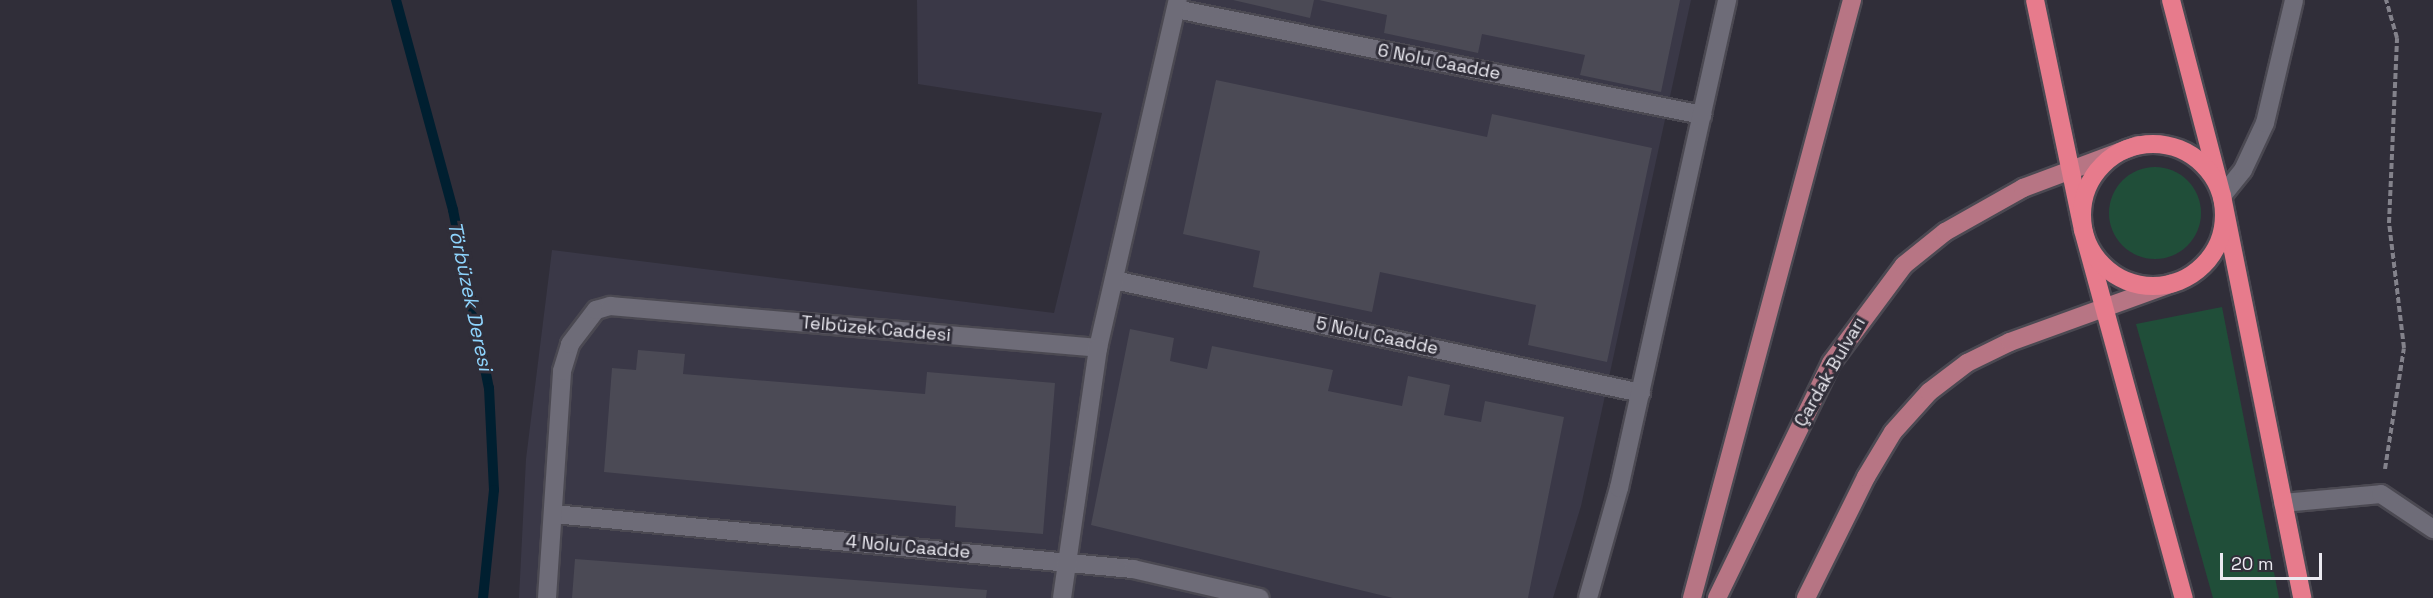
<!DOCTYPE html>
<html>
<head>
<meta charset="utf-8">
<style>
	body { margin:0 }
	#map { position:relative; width:2433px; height:598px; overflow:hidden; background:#302e39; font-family:"Space Grotesk",sans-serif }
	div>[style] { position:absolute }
	.built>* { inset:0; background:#3a3847 }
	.green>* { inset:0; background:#204e39 }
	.round { border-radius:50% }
	.stream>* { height:10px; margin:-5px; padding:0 5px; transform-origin:5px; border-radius:5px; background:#001f30 }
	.building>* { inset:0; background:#4b4a55 }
	.path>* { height:4px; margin-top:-2px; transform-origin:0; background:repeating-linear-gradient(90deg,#83828b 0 6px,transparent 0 9px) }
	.roads { filter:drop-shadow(2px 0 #4b4952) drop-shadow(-2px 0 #4b4952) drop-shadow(0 2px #4b4952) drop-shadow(0 -2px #4b4952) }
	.minor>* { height:18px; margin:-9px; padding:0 9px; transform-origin:9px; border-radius:9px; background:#6e6c78 }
	.major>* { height:18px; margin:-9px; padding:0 9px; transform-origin:9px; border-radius:9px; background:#b77584 }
	.highway>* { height:18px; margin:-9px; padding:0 9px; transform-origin:9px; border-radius:9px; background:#e77b8c }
	.highway>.ring { margin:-9px; padding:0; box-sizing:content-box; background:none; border:18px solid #e77b8c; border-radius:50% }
	span { translate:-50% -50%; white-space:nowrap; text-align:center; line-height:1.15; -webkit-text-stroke:6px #302e39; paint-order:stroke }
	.street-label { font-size:18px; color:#ebeaf1 }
	.water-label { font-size:20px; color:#8ed4fd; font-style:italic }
	.scale { position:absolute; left:2220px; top:553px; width:102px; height:27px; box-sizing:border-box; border:3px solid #ebeaf1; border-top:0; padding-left:8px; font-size:18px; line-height:21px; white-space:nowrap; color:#ebeaf1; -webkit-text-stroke:4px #302e39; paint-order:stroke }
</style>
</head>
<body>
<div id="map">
	<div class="built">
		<div style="clip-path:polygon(917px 0,1691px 0,1581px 506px,1553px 598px,519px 598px,526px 459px,552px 250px,1054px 313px,1102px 113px,918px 84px)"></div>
	</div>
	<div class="green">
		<div class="round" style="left:2109px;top:167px;width:92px;height:92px"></div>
		<div style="clip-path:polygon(2222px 307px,2279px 598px,2213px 598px,2136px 324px)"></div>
	</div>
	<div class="stream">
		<div style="left:396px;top:0;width:218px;rotate:74.8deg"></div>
		<div style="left:453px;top:210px;width:182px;rotate:78.6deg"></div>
		<div style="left:489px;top:388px;width:102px;rotate:87.2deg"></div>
		<div style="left:494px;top:490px;width:109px;rotate:95.8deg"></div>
	</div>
	<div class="building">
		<div style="clip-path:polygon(1233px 0,1314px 0,1310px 18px)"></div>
		<div style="clip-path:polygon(1319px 0,1680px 0,1661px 92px,1580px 75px,1585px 55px,1482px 34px,1478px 53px,1384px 33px,1387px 15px)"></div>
		<div style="clip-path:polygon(1216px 80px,1487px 137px,1492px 114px,1652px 148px,1607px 362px,1528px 345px,1536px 305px,1380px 272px,1372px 312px,1253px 287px,1260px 251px,1183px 234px)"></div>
		<div style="clip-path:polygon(1130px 329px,1174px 338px,1170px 361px,1207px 369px,1212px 346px,1333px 370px,1328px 391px,1402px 406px,1408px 376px,1450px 385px,1444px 415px,1481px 422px,1485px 401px,1564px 417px,1528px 598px,1393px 598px,1091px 525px)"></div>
		<div style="clip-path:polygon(638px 350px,685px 354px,683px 374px,925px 394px,927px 372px,1055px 383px,1043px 534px,955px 527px,956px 506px,604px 472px,612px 368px,636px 370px)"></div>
		<div style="clip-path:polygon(575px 559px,987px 590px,986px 598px,572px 598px)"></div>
	</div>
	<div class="path">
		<div style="left:2385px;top:469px;width:122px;rotate:-81.1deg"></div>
		<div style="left:2404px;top:348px;width:126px;rotate:-96.8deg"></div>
		<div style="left:2389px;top:223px;width:185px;rotate:-87.5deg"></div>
		<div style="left:2397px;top:38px;width:40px;rotate:-106deg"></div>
	</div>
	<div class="roads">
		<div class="minor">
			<div style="left:1176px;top:9px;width:537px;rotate:11.39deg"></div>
			<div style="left:2222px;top:196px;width:33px;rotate:-51deg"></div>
			<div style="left:2243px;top:170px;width:52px;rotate:-64.9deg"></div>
			<div style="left:2265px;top:123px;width:126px;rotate:-76.7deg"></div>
			<div style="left:1114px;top:280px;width:539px;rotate:12.1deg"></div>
			<div style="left:2283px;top:503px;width:98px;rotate:-5.2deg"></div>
			<div style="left:2381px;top:494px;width:63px;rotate:33.9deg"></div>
			<div style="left:554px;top:514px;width:582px;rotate:5.43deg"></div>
			<div style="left:1133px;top:569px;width:130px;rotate:12.9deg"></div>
			<div style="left:547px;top:598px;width:227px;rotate:-86.2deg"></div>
			<div style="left:562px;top:371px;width:28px;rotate:-73deg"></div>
			<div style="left:570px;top:344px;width:43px;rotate:-52.6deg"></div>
			<div style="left:596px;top:310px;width:15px;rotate:-16deg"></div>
			<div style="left:610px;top:306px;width:490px;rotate:4.9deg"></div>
			<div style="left:1098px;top:348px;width:357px;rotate:-77.1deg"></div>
			<div style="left:1062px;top:598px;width:253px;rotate:-81.8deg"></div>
			<div style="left:1588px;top:598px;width:114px;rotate:-74.3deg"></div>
			<div style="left:1619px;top:488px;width:500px;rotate:-77.5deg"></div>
		</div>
		<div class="major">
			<div style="left:1692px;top:598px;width:619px;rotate:-75.02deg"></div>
			<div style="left:1717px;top:598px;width:261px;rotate:-64.1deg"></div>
			<div style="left:1831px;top:363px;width:122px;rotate:-53.3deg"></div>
			<div style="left:1904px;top:265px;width:53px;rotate:-38.8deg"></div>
			<div style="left:1945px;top:232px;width:90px;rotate:-29.4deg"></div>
			<div style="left:2023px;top:188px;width:123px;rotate:-20.5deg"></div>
			<div style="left:1806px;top:598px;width:135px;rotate:-63.6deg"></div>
			<div style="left:1866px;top:477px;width:52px;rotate:-59deg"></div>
			<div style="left:1893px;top:432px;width:54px;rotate:-48deg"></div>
			<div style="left:1929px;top:392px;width:48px;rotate:-37.3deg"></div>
			<div style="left:1967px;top:363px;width:48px;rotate:-26deg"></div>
			<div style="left:2010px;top:342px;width:173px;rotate:-19.9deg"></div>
		</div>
		<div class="highway">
			<div style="left:2035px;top:0;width:235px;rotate:78.2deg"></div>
			<div style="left:2083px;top:230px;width:382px;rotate:74.7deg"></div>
			<div style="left:2171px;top:0;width:203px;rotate:75.4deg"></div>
			<div style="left:2222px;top:196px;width:410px;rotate:78.7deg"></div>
			<div class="ring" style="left:2082px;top:144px;width:124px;height:124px"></div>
		</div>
	</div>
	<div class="street-label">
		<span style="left:1439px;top:62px;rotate:11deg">6 Nolu Caadde</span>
		<span style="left:876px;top:329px;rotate:5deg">Telbüzek Caddesi</span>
		<span style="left:1377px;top:336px;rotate:12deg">5 Nolu Caadde</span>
		<span style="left:1830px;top:372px;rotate:-60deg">Çardak Bulvarı</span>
		<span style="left:908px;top:547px;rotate:5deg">4 Nolu Caadde</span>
	</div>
	<div class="water-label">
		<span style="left:470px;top:296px;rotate:78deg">Törbüzek Deresi</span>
	</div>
	<div class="scale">20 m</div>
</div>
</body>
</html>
